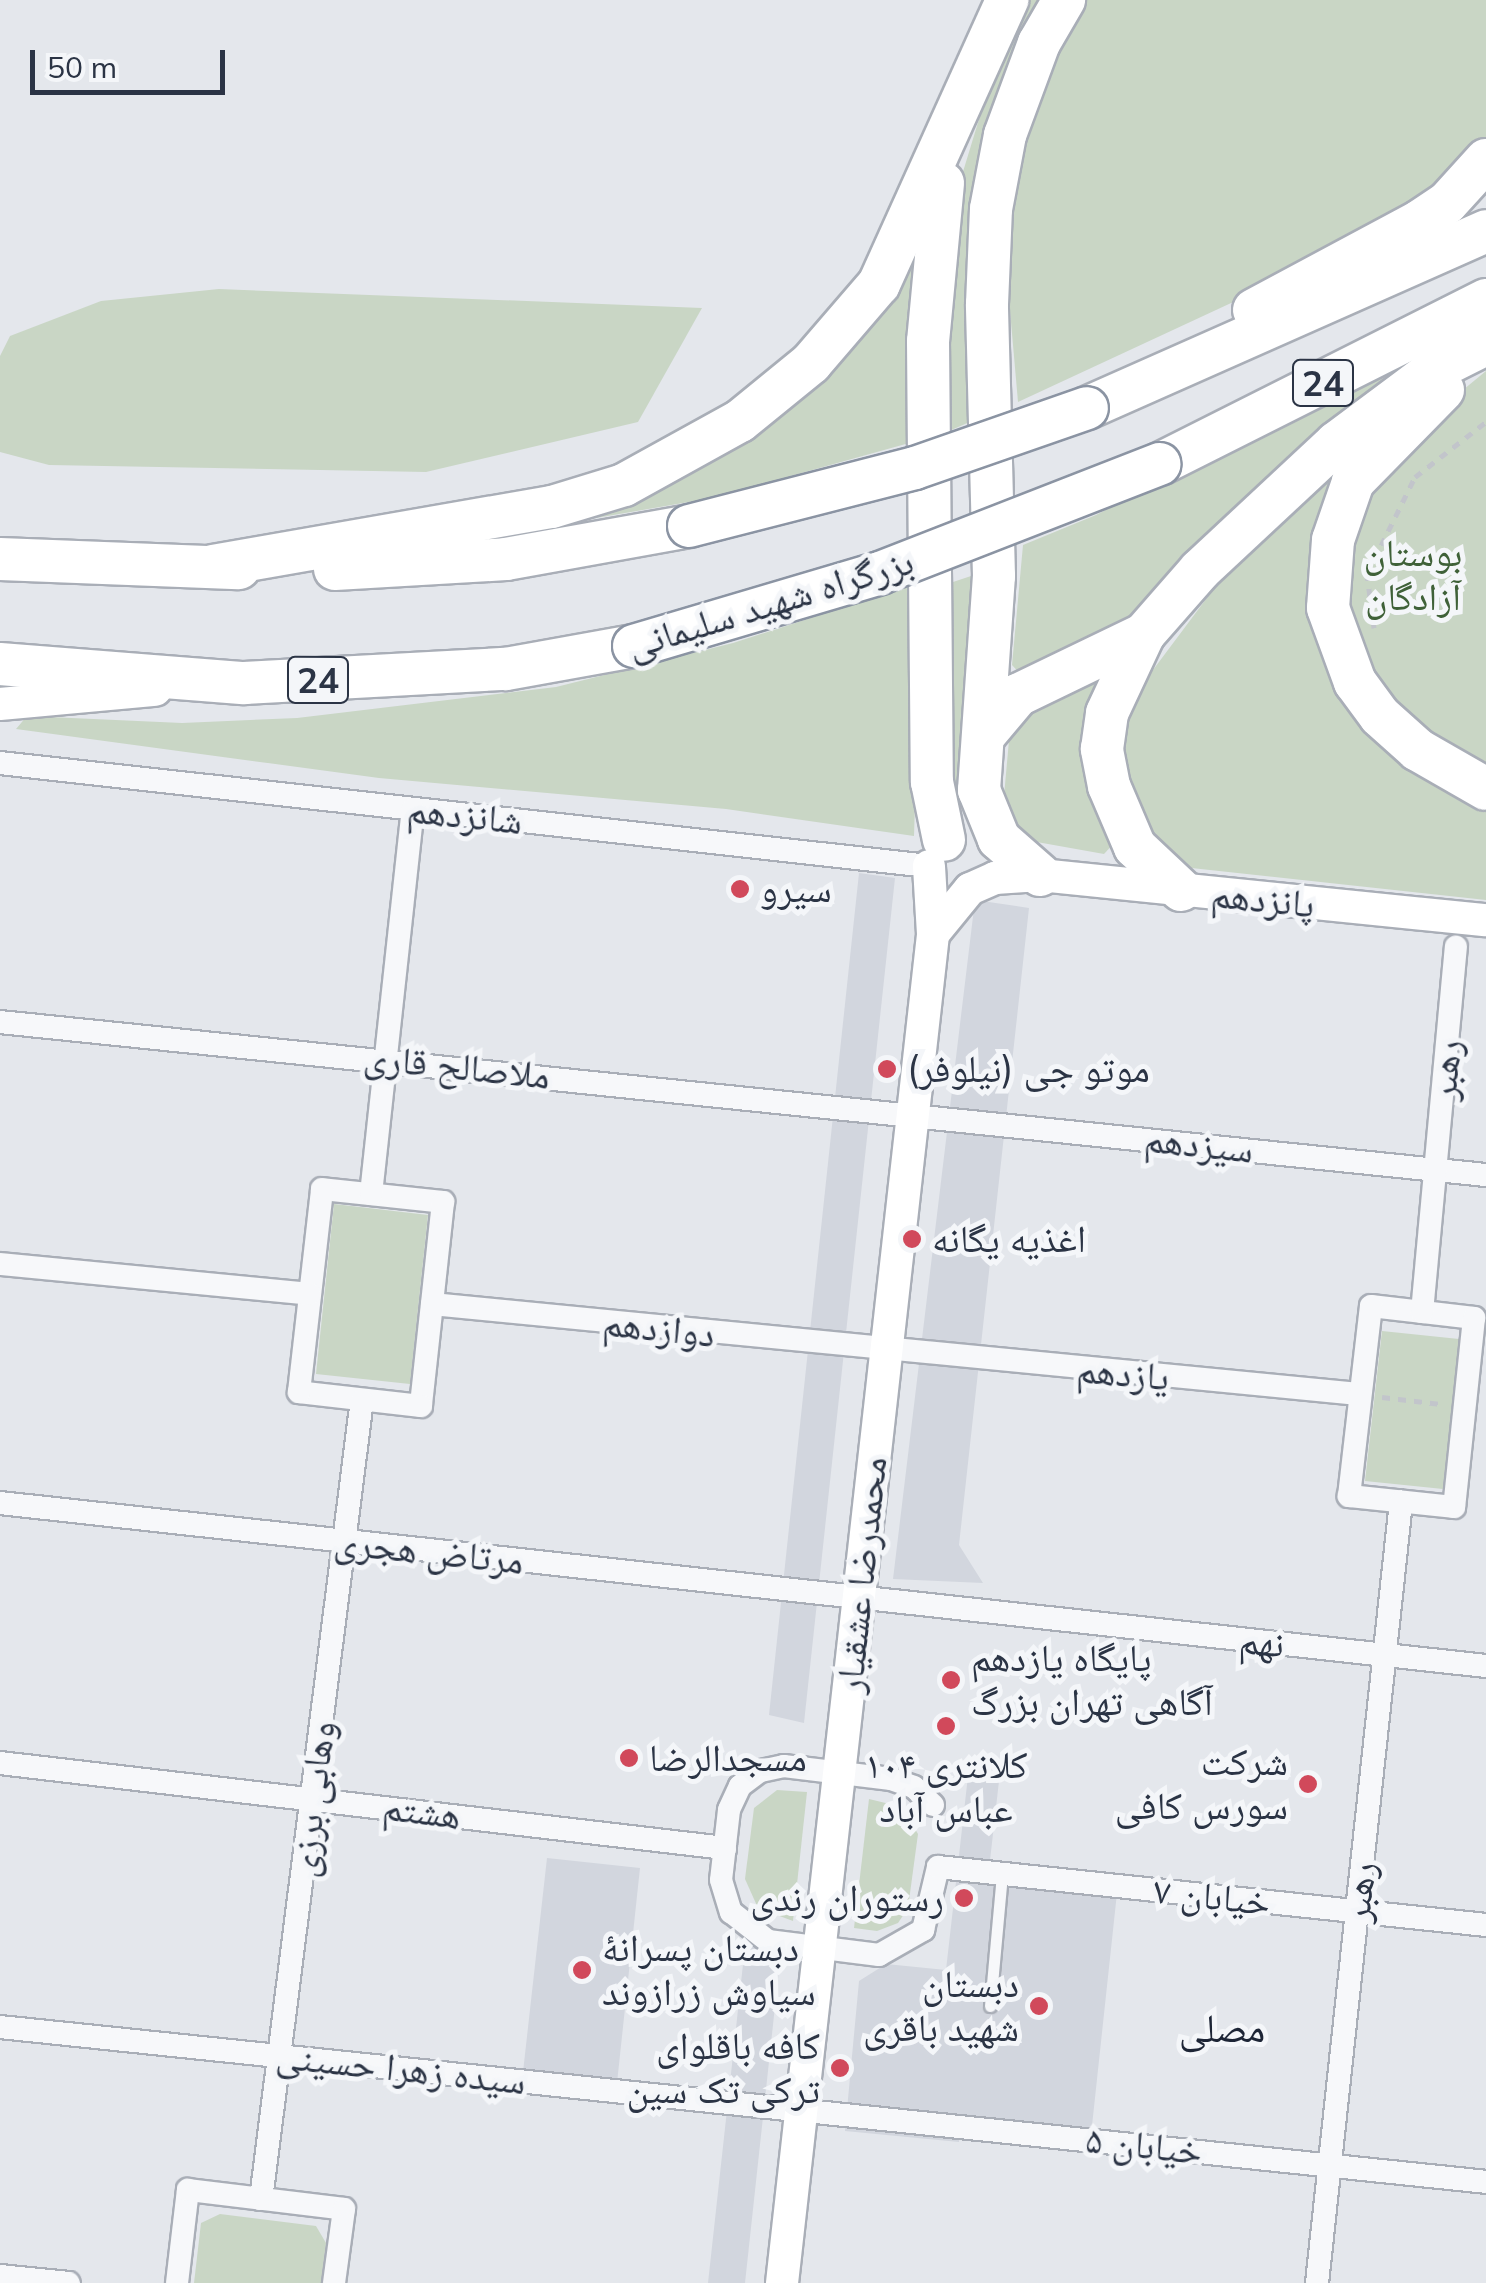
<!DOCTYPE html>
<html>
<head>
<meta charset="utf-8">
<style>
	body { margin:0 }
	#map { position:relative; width:1486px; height:2283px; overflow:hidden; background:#e4e7ec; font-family:Mulish,"Noto Naskh Arabic",sans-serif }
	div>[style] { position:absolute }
	.built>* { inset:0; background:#d2d6de }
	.green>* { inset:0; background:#c9d6c5 }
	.path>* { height:5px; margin-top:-2.5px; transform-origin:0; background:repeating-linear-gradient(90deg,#c2c5cb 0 8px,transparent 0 16px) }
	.roads { filter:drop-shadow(2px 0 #a9aeb7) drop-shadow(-2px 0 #a9aeb7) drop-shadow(0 2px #a9aeb7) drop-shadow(0 -2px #a9aeb7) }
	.lane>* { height:11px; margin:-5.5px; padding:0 5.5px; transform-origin:5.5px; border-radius:5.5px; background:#f7f8fa }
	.street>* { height:22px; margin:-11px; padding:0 11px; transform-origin:11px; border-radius:11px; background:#f7f8fa }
	.secondary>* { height:32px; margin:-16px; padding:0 16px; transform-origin:16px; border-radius:16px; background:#fff }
	.highway>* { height:42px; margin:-21px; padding:0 21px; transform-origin:21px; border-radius:21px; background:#fff }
	.bridges { filter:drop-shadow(2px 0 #8b94a3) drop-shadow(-2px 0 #8b94a3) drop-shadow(0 2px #8b94a3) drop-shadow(0 -2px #8b94a3) }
	.highway-bridge>* { height:42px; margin:-21px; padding:0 21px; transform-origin:21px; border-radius:21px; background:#fff }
	.dots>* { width:28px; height:28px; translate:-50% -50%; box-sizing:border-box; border:5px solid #f4f6f9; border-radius:50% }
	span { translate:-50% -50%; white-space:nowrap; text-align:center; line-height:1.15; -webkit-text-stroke:10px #f4f6f9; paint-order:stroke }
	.shield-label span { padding:2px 8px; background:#f4f6f9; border:2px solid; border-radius:8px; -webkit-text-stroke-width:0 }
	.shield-label { font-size:35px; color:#2b3445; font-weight:700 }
	.park-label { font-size:38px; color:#3f6138 }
	.street-label { font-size:38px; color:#2b3445 }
	.poi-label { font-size:38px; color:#2b3445 }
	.left { translate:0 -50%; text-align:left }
	.right { translate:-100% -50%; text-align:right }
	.neighbourhood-label { font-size:40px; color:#1d2536 }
	.scale { position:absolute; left:30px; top:50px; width:195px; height:45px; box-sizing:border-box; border:5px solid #2b3445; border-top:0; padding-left:12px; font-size:30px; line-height:35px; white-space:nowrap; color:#2b3445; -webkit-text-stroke:8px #f4f6f9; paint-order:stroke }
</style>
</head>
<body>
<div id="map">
	<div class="built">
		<div style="clip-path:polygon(859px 873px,895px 878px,804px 1723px,769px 1715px)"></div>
		<div style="clip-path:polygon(975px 900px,1029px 908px,959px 1545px,983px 1583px,893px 1579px)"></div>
		<div style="clip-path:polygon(968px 1776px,999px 1781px,988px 1878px,1117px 1893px,1091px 2135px,960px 2122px,959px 2142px,845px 2131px,859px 1981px,886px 1964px,946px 1970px)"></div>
		<div style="clip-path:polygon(547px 1858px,640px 1868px,617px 2083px,523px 2072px)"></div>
		<div style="clip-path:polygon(745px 1946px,781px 1951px,745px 2283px,708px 2283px)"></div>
	</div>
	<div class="green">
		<div style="clip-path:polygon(1028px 0,1053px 0,1042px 17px,972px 421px,949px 431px,946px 360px,962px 175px,987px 93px)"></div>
		<div style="clip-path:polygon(1075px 0,1486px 0,1486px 145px,1373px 237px,1018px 402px,1008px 288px,1016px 143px)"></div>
		<div style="clip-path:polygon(928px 206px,920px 440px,712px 498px,538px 528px,709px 450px)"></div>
		<div style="clip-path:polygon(219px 289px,702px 308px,638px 422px,426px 472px,49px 465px,0 452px,0 356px,10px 336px,101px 301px)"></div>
		<div style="clip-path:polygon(1486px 313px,1125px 627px,1022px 676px,1012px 665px,1023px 545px,1096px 515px)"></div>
		<div style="clip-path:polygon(1486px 371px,1486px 777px,1409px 730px,1360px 665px,1345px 621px,1352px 515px,1452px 399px)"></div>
		<div style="clip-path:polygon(1384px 428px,1320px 623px,1486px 808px,1486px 900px,1173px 866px,1121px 794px,1122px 738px,1135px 694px,1257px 531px)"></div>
		<div style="clip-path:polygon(974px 575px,961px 788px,949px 792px,953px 582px)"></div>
		<div style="clip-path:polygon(922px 582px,914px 836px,726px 809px,379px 778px,16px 729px,27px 716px,182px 723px,297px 718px,556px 687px,733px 643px)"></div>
		<div style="clip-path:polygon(1124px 654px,1117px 840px,1104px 854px,1020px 839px,1003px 807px,1012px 707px)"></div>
		<div style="clip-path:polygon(334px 1204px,428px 1215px,410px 1384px,316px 1374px)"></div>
		<div style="clip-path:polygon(1382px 1331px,1459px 1339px,1443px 1489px,1365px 1481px)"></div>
		<div style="clip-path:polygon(777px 1790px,807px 1792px,793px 1921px,758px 1908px,745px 1879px,754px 1808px)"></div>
		<div style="clip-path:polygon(869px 1799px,902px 1807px,918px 1834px,908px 1908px,898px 1923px,877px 1931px,854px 1928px)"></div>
		<div style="clip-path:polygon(220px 2214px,316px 2226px,326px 2243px,321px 2283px,194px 2283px,201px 2223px)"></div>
	</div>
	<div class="path">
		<div style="left:1374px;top:628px;width:54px;rotate:-97.4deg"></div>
		<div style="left:1367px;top:574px;width:108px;rotate:-63.7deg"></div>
		<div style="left:1415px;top:477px;width:90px;rotate:-37.8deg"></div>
		<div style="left:1382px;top:1397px;width:59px;rotate:6.8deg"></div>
	</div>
	<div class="roads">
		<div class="lane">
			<div style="left:990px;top:2006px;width:133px;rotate:-84.8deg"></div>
		</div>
		<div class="street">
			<div style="left:0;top:763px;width:935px;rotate:6.33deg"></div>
			<div style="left:0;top:1022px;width:1494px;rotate:5.88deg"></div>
			<div style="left:322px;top:1189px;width:122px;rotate:6.1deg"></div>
			<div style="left:443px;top:1202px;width:205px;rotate:96.2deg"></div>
			<div style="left:421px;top:1406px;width:123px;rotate:-173.5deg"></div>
			<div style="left:299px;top:1392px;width:204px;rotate:-83.5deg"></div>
			<div style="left:371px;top:1194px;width:387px;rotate:-83.8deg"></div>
			<div style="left:0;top:1264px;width:311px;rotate:5.5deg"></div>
			<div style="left:432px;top:1304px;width:931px;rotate:5.55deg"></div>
			<div style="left:1371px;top:1306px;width:104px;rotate:6.6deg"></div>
			<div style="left:1474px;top:1318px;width:190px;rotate:96deg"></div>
			<div style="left:1454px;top:1507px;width:106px;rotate:-174deg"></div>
			<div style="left:1349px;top:1496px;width:191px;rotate:-83.4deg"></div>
			<div style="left:1422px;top:1312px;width:367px;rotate:-84.7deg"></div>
			<div style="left:0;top:1503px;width:1495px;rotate:6.26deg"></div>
			<div style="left:0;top:1763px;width:730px;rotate:6.69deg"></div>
			<div style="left:933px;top:1805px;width:26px;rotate:-137deg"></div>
			<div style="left:914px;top:1787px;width:24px;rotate:-161deg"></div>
			<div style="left:891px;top:1779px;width:108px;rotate:-173.1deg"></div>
			<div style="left:784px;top:1766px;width:25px;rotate:168deg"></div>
			<div style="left:760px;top:1771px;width:25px;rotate:143deg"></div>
			<div style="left:740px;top:1786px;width:26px;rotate:115deg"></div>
			<div style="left:729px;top:1810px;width:70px;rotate:96.5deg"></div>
			<div style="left:721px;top:1880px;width:34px;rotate:73deg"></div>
			<div style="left:731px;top:1912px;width:47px;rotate:38.1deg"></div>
			<div style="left:768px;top:1941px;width:112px;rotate:7.2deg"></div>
			<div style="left:879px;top:1955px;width:51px;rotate:-29.6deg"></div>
			<div style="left:923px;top:1930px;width:65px;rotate:-76.6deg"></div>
			<div style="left:938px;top:1867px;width:551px;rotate:6.04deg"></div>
			<div style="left:0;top:2027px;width:1494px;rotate:5.95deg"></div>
			<div style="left:261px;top:2199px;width:805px;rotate:-82.8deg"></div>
			<div style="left:0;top:2276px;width:69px;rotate:5.8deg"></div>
			<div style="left:177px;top:2283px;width:94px;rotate:-83.3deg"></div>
			<div style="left:188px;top:2190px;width:157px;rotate:6.9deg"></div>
			<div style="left:344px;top:2209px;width:75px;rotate:97.7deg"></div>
			<div style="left:1317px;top:2283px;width:786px;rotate:-83.86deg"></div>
		</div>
		<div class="secondary">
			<div style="left:0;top:704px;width:156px;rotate:-5.2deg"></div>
			<div style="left:933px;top:934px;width:58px;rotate:-50.6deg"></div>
			<div style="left:970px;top:889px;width:27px;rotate:-24deg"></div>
			<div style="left:995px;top:878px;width:45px;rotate:-3.8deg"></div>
			<div style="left:1040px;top:875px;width:448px;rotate:5.8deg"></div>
			<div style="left:782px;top:2283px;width:1357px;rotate:-83.61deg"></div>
			<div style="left:933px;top:934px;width:68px;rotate:-93.4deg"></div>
		</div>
		<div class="highway">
			<div style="left:943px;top:183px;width:159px;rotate:95.4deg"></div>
			<div style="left:928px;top:341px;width:441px;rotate:89.5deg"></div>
			<div style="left:932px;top:782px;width:59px;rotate:78.3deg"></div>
			<div style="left:1254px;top:310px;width:188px;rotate:-28.2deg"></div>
			<div style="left:1420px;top:221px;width:32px;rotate:-34deg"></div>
			<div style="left:1447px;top:203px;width:58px;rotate:-47.8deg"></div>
			<div style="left:1443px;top:390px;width:129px;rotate:134.4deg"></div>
			<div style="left:1353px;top:482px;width:61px;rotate:109deg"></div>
			<div style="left:1333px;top:540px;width:68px;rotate:94.2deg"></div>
			<div style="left:1328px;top:608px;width:79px;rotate:70deg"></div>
			<div style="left:1355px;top:682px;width:42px;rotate:53.7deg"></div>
			<div style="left:1380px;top:716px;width:51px;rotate:41.8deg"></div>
			<div style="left:1418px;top:750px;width:78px;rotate:29.8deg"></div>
			<div style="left:1087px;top:408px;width:436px;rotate:-23.9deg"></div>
			<div style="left:1160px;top:464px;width:365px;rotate:-26.7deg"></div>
			<div style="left:0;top:559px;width:239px;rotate:2.2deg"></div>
			<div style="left:213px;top:566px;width:344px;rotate:-9.9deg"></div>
			<div style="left:552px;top:507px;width:75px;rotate:-17deg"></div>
			<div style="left:624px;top:485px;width:132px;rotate:-28.9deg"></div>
			<div style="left:740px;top:421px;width:92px;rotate:-39.2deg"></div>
			<div style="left:811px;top:363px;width:104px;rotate:-49.3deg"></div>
			<div style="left:879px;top:284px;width:312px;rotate:-65.7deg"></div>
			<div style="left:335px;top:569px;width:171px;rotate:-3.3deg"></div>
			<div style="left:506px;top:559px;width:186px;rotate:-10.2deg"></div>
			<div style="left:0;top:664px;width:245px;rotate:4.5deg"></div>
			<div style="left:244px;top:683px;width:262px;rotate:-3.1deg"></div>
			<div style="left:506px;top:669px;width:130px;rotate:-10.2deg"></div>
			<div style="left:986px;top:733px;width:50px;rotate:-49.9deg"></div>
			<div style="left:1018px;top:695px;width:140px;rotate:-25.8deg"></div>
			<div style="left:1040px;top:875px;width:55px;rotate:-138.7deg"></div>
			<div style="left:999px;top:839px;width:53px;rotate:-112.2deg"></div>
			<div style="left:979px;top:790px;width:215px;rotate:-86deg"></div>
			<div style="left:994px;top:576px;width:272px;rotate:-91.5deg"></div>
			<div style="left:987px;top:304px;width:95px;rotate:-87.6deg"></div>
			<div style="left:991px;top:209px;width:75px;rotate:-79.3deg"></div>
			<div style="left:1005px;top:135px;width:98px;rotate:-69.7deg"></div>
			<div style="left:1039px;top:43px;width:50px;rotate:-59.8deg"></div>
			<div style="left:1181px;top:890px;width:63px;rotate:-136.9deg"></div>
			<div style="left:1135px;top:847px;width:66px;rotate:-113.1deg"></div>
			<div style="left:1109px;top:786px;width:38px;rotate:-101deg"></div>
			<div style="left:1102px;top:749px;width:36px;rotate:-82deg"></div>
			<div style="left:1107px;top:713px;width:87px;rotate:-64.9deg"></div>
			<div style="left:1144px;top:634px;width:85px;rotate:-48.8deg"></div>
			<div style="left:1200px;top:570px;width:186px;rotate:-43deg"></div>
			<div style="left:1336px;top:443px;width:122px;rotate:-36.7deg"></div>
			<div style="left:1434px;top:370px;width:58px;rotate:-26.6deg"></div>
		</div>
	</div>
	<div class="bridges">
		<div class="highway-bridge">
			<div style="left:689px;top:526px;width:233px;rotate:-14.4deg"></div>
			<div style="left:915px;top:468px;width:182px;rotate:-19.2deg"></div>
			<div style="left:634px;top:646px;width:257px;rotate:-16.5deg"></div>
			<div style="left:880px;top:573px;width:300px;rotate:-21.3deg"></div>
		</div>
	</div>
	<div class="dots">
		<div style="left:740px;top:889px;background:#d1495b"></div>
		<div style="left:887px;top:1069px;background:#d1495b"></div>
		<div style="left:912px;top:1239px;background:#d1495b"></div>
		<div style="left:951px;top:1680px;background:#d1495b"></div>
		<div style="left:946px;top:1726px;background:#d1495b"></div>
		<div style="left:629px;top:1758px;background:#d1495b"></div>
		<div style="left:1308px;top:1784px;background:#d1495b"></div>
		<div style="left:964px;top:1898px;background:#d1495b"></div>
		<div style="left:582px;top:1970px;background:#d1495b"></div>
		<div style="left:1039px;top:2006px;background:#d1495b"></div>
		<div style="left:840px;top:2068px;background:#d1495b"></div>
	</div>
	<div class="shield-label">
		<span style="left:1323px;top:383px">24</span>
		<span style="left:318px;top:680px">24</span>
	</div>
	<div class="park-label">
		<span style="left:1413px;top:575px">بوستان<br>آزادگان</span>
	</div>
	<div class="street-label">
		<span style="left:770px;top:603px;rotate:-17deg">بزرگراه شهید سلیمانی</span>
		<span style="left:465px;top:815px;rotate:6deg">شانزدهم</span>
		<span style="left:1263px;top:899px;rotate:6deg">پانزدهم</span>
		<span style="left:457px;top:1066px;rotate:6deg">ملاصالح قاری</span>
		<span style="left:1445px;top:1070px;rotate:-85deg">رهبر</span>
		<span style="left:1199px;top:1144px;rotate:6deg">سیزدهم</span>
		<span style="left:659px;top:1328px;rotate:6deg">دوازدهم</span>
		<span style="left:1123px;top:1373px;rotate:5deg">یازدهم</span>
		<span style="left:429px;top:1551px;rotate:6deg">مرتاض هجری</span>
		<span style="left:861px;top:1575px;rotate:-84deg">محمدرضا عشقیار</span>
		<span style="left:1262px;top:1642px;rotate:6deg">نهم</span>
		<span style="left:312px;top:1799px;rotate:-83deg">وهابی برزی</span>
		<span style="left:422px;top:1811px;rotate:7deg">هشتم</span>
		<span style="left:1359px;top:1892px;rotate:-84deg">رهبر</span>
		<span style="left:1212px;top:1896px;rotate:6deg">خیابان ۷</span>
		<span style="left:401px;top:2068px;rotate:6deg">سیده زهرا حسینی</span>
		<span style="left:1144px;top:2145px;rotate:6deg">خیابان ۵</span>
	</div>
	<div class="poi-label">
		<span class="left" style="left:760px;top:889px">سیرو</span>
		<span class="left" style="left:907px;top:1069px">موتو جی (نیلوفر)</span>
		<span class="left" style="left:932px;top:1239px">اغذیه یگانه</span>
		<span class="left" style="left:971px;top:1680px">پایگاه یازدهم<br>آگاهی تهران بزرگ</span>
		<span class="left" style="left:649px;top:1758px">مسجدالرضا</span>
		<span class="right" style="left:1288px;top:1784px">شرکت<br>سورس کافی</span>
		<span style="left:946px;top:1787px">کلانتری ۱۰۴<br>عباس آباد</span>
		<span class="right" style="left:944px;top:1898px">رستوران رندی</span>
		<span class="left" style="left:602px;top:1970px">دبستان پسرانهٔ<br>سیاوش زرازوند</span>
		<span class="right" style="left:1019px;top:2006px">دبستان<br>شهید باقری</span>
		<span class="right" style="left:820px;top:2068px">کافه باقلوای<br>ترکی تک سین</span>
	</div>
	<div class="neighbourhood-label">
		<span style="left:1222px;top:2027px">مصلی</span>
	</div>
	<div class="scale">50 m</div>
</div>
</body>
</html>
